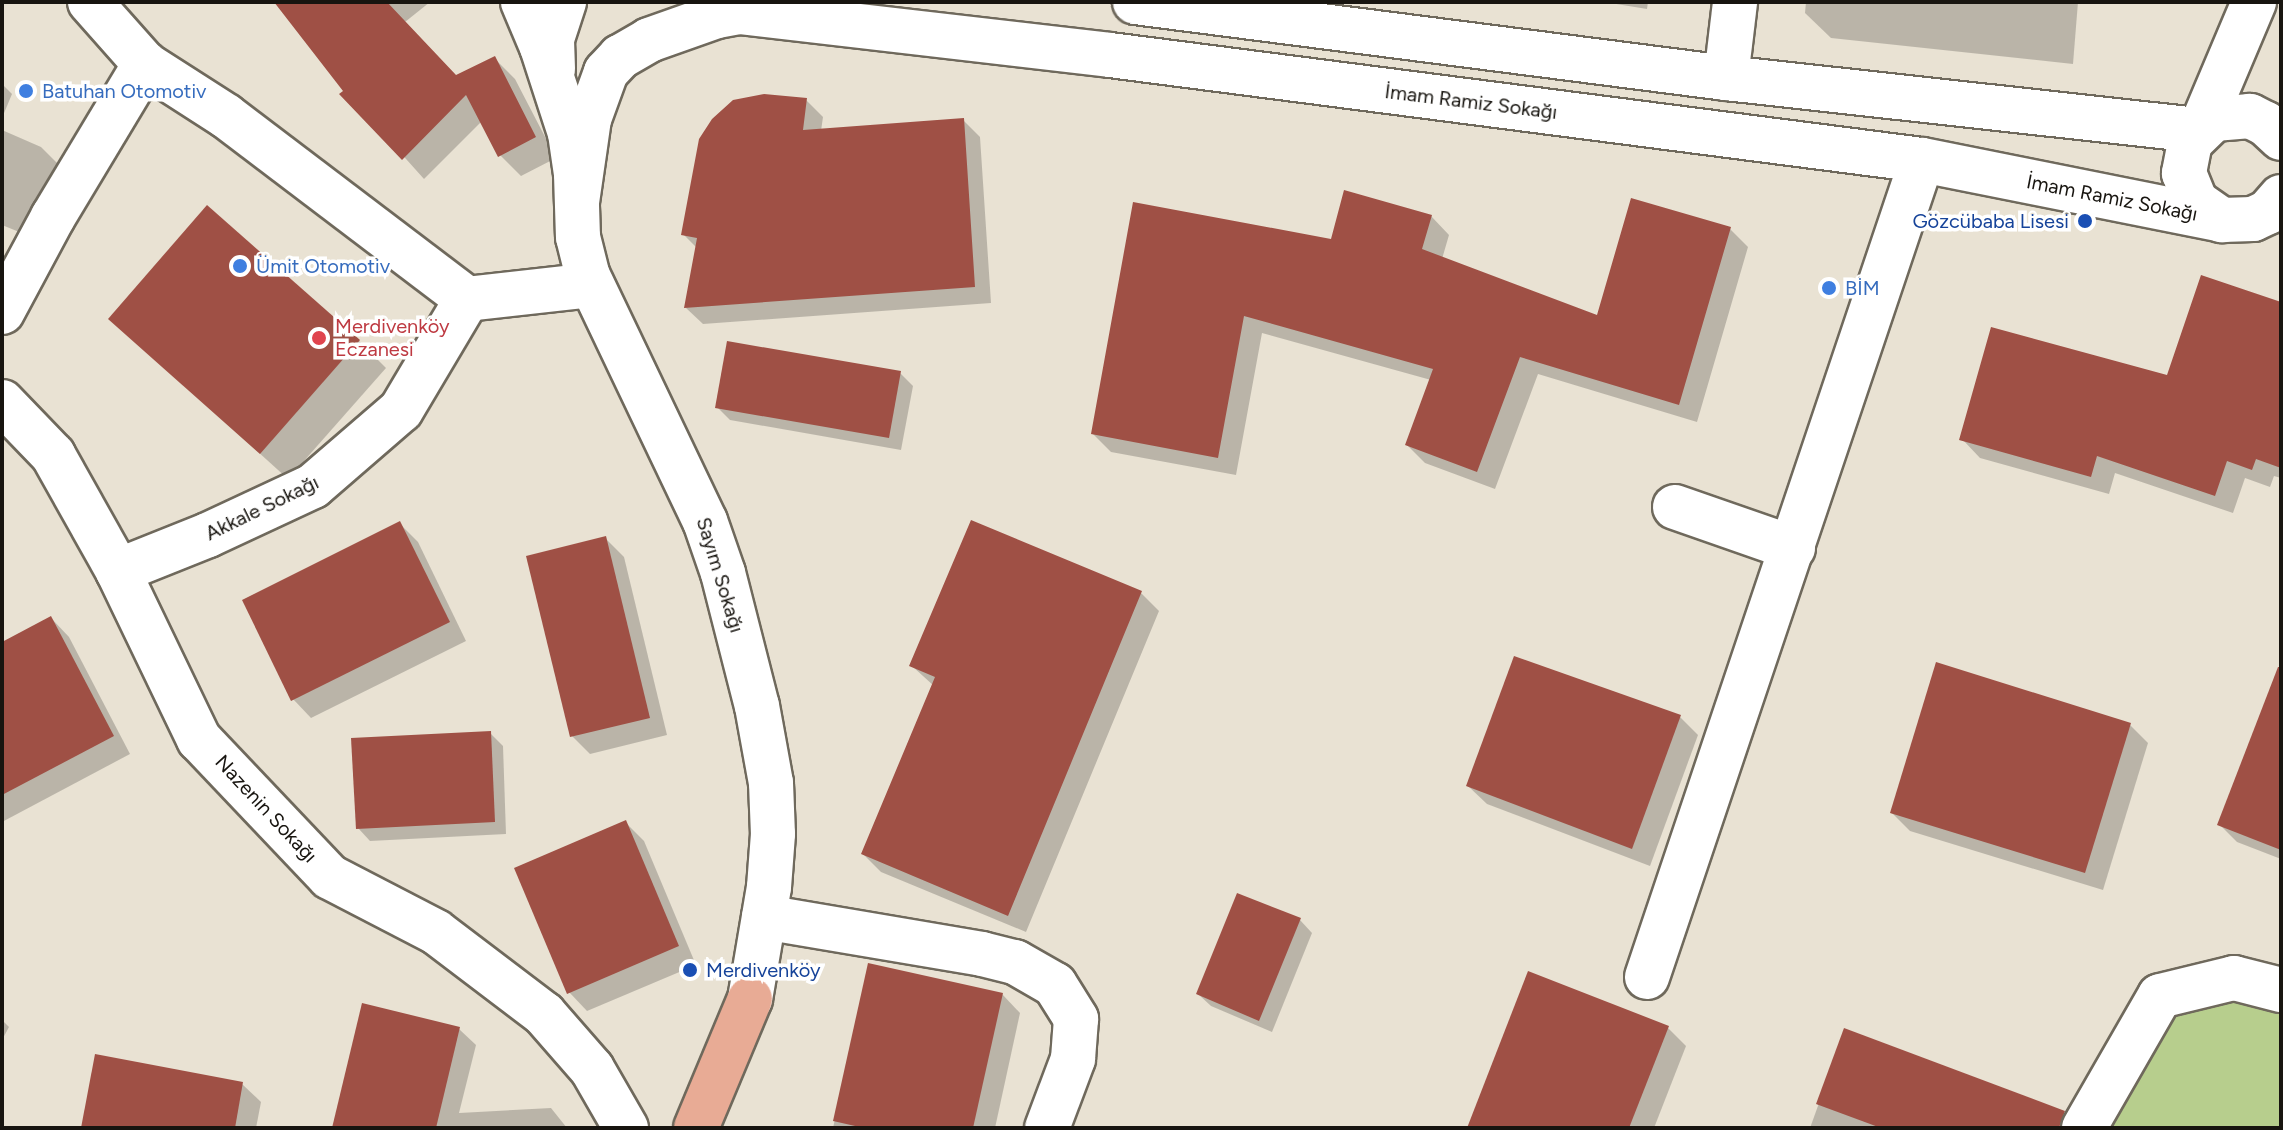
<!DOCTYPE html>
<html>
<head>
<meta charset="utf-8">
<style>
	body { margin:0 }
	#map { position:relative; width:2283px; height:1130px; overflow:hidden; background:#e9e2d3; font-family:Figtree,sans-serif }
	div>[style] { position:absolute }
	.green>* { inset:0; background:#b7ce8d }
	.shadow>* { inset:0; background:#0003 }
	.building>* { inset:0; background:#9f5045 }
	.roads { filter:drop-shadow(2px 0 #6f695c) drop-shadow(-2px 0 #6f695c) drop-shadow(0 2px #6f695c) drop-shadow(0 -2px #6f695c) }
	.minor>* { height:44px; margin:-22px; padding:0 22px; transform-origin:22px; border-radius:22px; background:#fff }
	.major>* { height:44px; margin:-22px; padding:0 22px; transform-origin:22px; border-radius:22px; background:#e8ab95 }
	.dots>* { width:22px; height:22px; translate:-50% -50%; box-sizing:border-box; border:4px solid #fff; border-radius:50% }
	span { translate:-50% -50%; white-space:nowrap; text-align:center; line-height:1.15; -webkit-text-stroke:7px #fff; paint-order:stroke }
	.shop-label { font-size:20px; color:#366cbe }
	.left { translate:0 -50%; text-align:left }
	.street-label { font-size:20px; color:#181510 }
	.transit-label { font-size:20px; color:#164399 }
	.right { translate:-100% -50%; text-align:right }
	.health-label { font-size:20px; color:#be3a42 }
	.frame { position:absolute; inset:0; border:4px solid #181510; pointer-events:none }
</style>
</head>
<body>
<div id="map">
	<div class="green">
		<div style="clip-path:polygon(2227px 997px,2269px 1006px,2281px 1014px,2281px 1128px,2104px 1128px,2167px 1008px)"></div>
	</div>
	<div class="shadow">
		<div style="clip-path:polygon(277px 2px,430px 2px,405px 22px,456px 77px,494px 58px,515px 79px,556px 158px,521px 176px,500px 155px,482px 121px,424px 179px,345px 91px)"></div>
		<div style="clip-path:polygon(1604px 2px,1648px 2px,1647px 9px)"></div>
		<div style="clip-path:polygon(1806px 2px,2078px 2px,2073px 64px,1831px 38px,1805px 13px)"></div>
		<div style="clip-path:polygon(2px 84px,12px 94px,2px 118px)"></div>
		<div style="clip-path:polygon(806px 100px,823px 117px,821px 131px,963px 120px,980px 137px,991px 303px,703px 324px,686px 308px,697px 248px,683px 234px)"></div>
		<div style="clip-path:polygon(2px 130px,41px 147px,59px 165px,29px 236px,2px 225px)"></div>
		<div style="clip-path:polygon(1431px 216px,1449px 235px,1442px 259px,1598px 317px,1730px 229px,1748px 247px,1697px 422px,1538px 374px,1495px 489px,1425px 463px,1407px 445px,1431px 380px,1262px 333px,1236px 475px,1111px 452px,1093px 434px,1332px 242px)"></div>
		<div style="clip-path:polygon(2281px 304px,2281px 478px,2274px 476px,2270px 487px,2245px 478px,2233px 513px,2115px 473px,2109px 494px,1980px 458px,1962px 439px,2168px 378px)"></div>
		<div style="clip-path:polygon(111px 319px,359px 341px,386px 368px,288px 479px)"></div>
		<div style="clip-path:polygon(900px 373px,913px 386px,901px 450px,730px 420px,717px 407px)"></div>
		<div style="clip-path:polygon(400px 524px,418px 542px,466px 641px,311px 718px,293px 699px)"></div>
		<div style="clip-path:polygon(606px 539px,624px 557px,667px 735px,590px 754px,572px 736px)"></div>
		<div style="clip-path:polygon(1141px 593px,1159px 611px,1026px 932px,881px 872px,863px 854px,934px 686px,912px 666px)"></div>
		<div style="clip-path:polygon(51px 618px,69px 637px,130px 754px,2px 822px,2px 644px)"></div>
		<div style="clip-path:polygon(2281px 689px,2281px 859px,2237px 842px,2219px 824px)"></div>
		<div style="clip-path:polygon(1680px 717px,1698px 735px,1650px 866px,1487px 804px,1468px 786px)"></div>
		<div style="clip-path:polygon(2130px 725px,2148px 743px,2103px 890px,1910px 831px,1892px 813px)"></div>
		<div style="clip-path:polygon(490px 733px,503px 746px,506px 834px,370px 841px,358px 828px)"></div>
		<div style="clip-path:polygon(626px 823px,644px 841px,696px 965px,587px 1011px,569px 992px)"></div>
		<div style="clip-path:polygon(1300px 920px,1312px 933px,1272px 1032px,1211px 1006px,1198px 994px)"></div>
		<div style="clip-path:polygon(869px 965px,1002px 994px,1020px 1013px,995px 1128px,833px 1128px)"></div>
		<div style="clip-path:polygon(2px 1020px,9px 1027px,2px 1040px)"></div>
		<div style="clip-path:polygon(1668px 1028px,1686px 1046px,1654px 1128px,1469px 1128px)"></div>
		<div style="clip-path:polygon(459px 1029px,476px 1045px,459px 1113px,551px 1108px,567px 1128px,334px 1128px)"></div>
		<div style="clip-path:polygon(1845px 1031px,2049px 1128px,1810px 1128px)"></div>
		<div style="clip-path:polygon(242px 1084px,261px 1102px,256px 1128px,83px 1128px)"></div>
	</div>
	<div class="building">
		<div style="clip-path:polygon(274px 2px,387px 2px,456px 75px,495px 56px,536px 137px,498px 157px,466px 95px,402px 160px,339px 94px,343px 91px)"></div>
		<div style="clip-path:polygon(764px 94px,807px 98px,803px 130px,964px 118px,975px 287px,684px 308px,697px 238px,681px 235px,699px 139px,712px 119px,733px 100px)"></div>
		<div style="clip-path:polygon(1344px 190px,1432px 215px,1422px 249px,1597px 315px,1631px 198px,1731px 227px,1679px 405px,1520px 357px,1477px 472px,1405px 445px,1433px 369px,1244px 316px,1218px 458px,1091px 434px,1133px 202px,1331px 239px)"></div>
		<div style="clip-path:polygon(207px 205px,360px 340px,260px 454px,108px 319px)"></div>
		<div style="clip-path:polygon(2201px 275px,2281px 302px,2281px 468px,2256px 459px,2252px 470px,2227px 461px,2215px 496px,2097px 456px,2091px 477px,1959px 440px,1991px 327px,2167px 375px)"></div>
		<div style="clip-path:polygon(727px 341px,901px 371px,889px 438px,715px 408px)"></div>
		<div style="clip-path:polygon(971px 520px,1142px 591px,1008px 916px,861px 854px,935px 677px,909px 666px)"></div>
		<div style="clip-path:polygon(400px 521px,450px 622px,291px 701px,242px 600px)"></div>
		<div style="clip-path:polygon(606px 536px,650px 718px,570px 737px,526px 556px)"></div>
		<div style="clip-path:polygon(51px 616px,114px 736px,2px 795px,2px 642px)"></div>
		<div style="clip-path:polygon(1514px 656px,1681px 715px,1632px 849px,1466px 786px)"></div>
		<div style="clip-path:polygon(1936px 662px,2131px 723px,2085px 873px,1890px 813px)"></div>
		<div style="clip-path:polygon(2278px 667px,2281px 667px,2281px 850px,2217px 825px)"></div>
		<div style="clip-path:polygon(491px 731px,495px 822px,356px 829px,351px 738px)"></div>
		<div style="clip-path:polygon(626px 820px,679px 946px,567px 994px,514px 868px)"></div>
		<div style="clip-path:polygon(1237px 893px,1301px 918px,1259px 1021px,1196px 994px)"></div>
		<div style="clip-path:polygon(868px 963px,1003px 993px,973px 1128px,864px 1128px,833px 1121px)"></div>
		<div style="clip-path:polygon(1528px 971px,1669px 1026px,1629px 1128px,1467px 1128px)"></div>
		<div style="clip-path:polygon(362px 1003px,460px 1027px,436px 1128px,332px 1128px)"></div>
		<div style="clip-path:polygon(1844px 1028px,2065px 1111px,2059px 1128px,1881px 1128px,1816px 1104px)"></div>
		<div style="clip-path:polygon(95px 1054px,243px 1082px,235px 1128px,81px 1128px)"></div>
	</div>
	<div class="roads">
		<div class="minor">
			<div style="left:90px;top:2px;width:83px;rotate:48.4deg"></div>
			<div style="left:145px;top:64px;width:96px;rotate:32.7deg"></div>
			<div style="left:226px;top:116px;width:303px;rotate:37.2deg"></div>
			<div style="left:523px;top:2px;width:49px;rotate:67.1deg"></div>
			<div style="left:542px;top:47px;width:90px;rotate:72deg"></div>
			<div style="left:570px;top:133px;width:41px;rotate:81.7deg"></div>
			<div style="left:576px;top:174px;width:63px;rotate:88.2deg"></div>
			<div style="left:578px;top:237px;width:38px;rotate:76deg"></div>
			<div style="left:587px;top:274px;width:274px;rotate:64.5deg"></div>
			<div style="left:705px;top:521px;width:55px;rotate:70.9deg"></div>
			<div style="left:723px;top:573px;width:137px;rotate:75.7deg"></div>
			<div style="left:757px;top:706px;width:78px;rotate:79.7deg"></div>
			<div style="left:771px;top:783px;width:51px;rotate:87.8deg"></div>
			<div style="left:773px;top:834px;width:53px;rotate:94.3deg"></div>
			<div style="left:769px;top:887px;width:114px;rotate:99.6deg"></div>
			<div style="left:1135px;top:2px;width:596px;rotate:7.33deg"></div>
			<div style="left:1726px;top:78px;width:477px;rotate:6.3deg"></div>
			<div style="left:2200px;top:130px;width:139px;rotate:-67.1deg"></div>
			<div style="left:553px;top:69px;width:30px;rotate:-92deg"></div>
			<div style="left:552px;top:39px;width:39px;rotate:-72deg"></div>
			<div style="left:1726px;top:78px;width:77px;rotate:-83.2deg"></div>
			<div style="left:2281px;top:138px;width:21px;rotate:-137deg"></div>
			<div style="left:2266px;top:124px;width:18px;rotate:-153deg"></div>
			<div style="left:2250px;top:116px;width:36px;rotate:175deg"></div>
			<div style="left:2214px;top:119px;width:33px;rotate:136deg"></div>
			<div style="left:2190px;top:142px;width:32px;rotate:101deg"></div>
			<div style="left:2184px;top:173px;width:31px;rotate:68deg"></div>
			<div style="left:2196px;top:202px;width:32px;rotate:35deg"></div>
			<div style="left:2222px;top:220px;width:31px;rotate:-2deg"></div>
			<div style="left:2253px;top:219px;width:17px;rotate:-25deg"></div>
			<div style="left:2268px;top:212px;width:20px;rotate:-49deg"></div>
			<div style="left:577px;top:202px;width:84px;rotate:-81.8deg"></div>
			<div style="left:589px;top:119px;width:50px;rotate:-70.1deg"></div>
			<div style="left:606px;top:72px;width:21px;rotate:-47deg"></div>
			<div style="left:620px;top:57px;width:34px;rotate:-30deg"></div>
			<div style="left:649px;top:40px;width:72px;rotate:-19.4deg"></div>
			<div style="left:717px;top:16px;width:22px;rotate:-10deg"></div>
			<div style="left:739px;top:12px;width:373px;rotate:6.6deg"></div>
			<div style="left:1110px;top:55px;width:819px;rotate:7.37deg"></div>
			<div style="left:1922px;top:160px;width:306px;rotate:11.3deg"></div>
			<div style="left:2px;top:312px;width:108px;rotate:-61.8deg"></div>
			<div style="left:53px;top:217px;width:179px;rotate:-59deg"></div>
			<div style="left:2px;top:402px;width:74px;rotate:46.1deg"></div>
			<div style="left:53px;top:455px;width:133px;rotate:60.7deg"></div>
			<div style="left:118px;top:571px;width:187px;rotate:64.3deg"></div>
			<div style="left:199px;top:739px;width:190px;rotate:46.5deg"></div>
			<div style="left:330px;top:877px;width:119px;rotate:27.4deg"></div>
			<div style="left:436px;top:932px;width:136px;rotate:37.2deg"></div>
			<div style="left:544px;top:1014px;width:73px;rotate:48.9deg"></div>
			<div style="left:592px;top:1069px;width:68px;rotate:60deg"></div>
			<div style="left:1675px;top:507px;width:125px;rotate:19.2deg"></div>
			<div style="left:118px;top:571px;width:97px;rotate:-21.8deg"></div>
			<div style="left:208px;top:535px;width:116px;rotate:-25deg"></div>
			<div style="left:313px;top:486px;width:116px;rotate:-40.8deg"></div>
			<div style="left:401px;top:410px;width:129px;rotate:-59.3deg"></div>
			<div style="left:467px;top:299px;width:125px;rotate:-6.4deg"></div>
			<div style="left:764px;top:917px;width:221px;rotate:9.6deg"></div>
			<div style="left:982px;top:954px;width:34px;rotate:14deg"></div>
			<div style="left:1015px;top:962px;width:46px;rotate:29.9deg"></div>
			<div style="left:1055px;top:985px;width:40px;rotate:58deg"></div>
			<div style="left:1076px;top:1019px;width:40px;rotate:94.3deg"></div>
			<div style="left:1073px;top:1059px;width:74px;rotate:110.6deg"></div>
			<div style="left:1647px;top:977px;width:862px;rotate:-71.4deg"></div>
			<div style="left:2084px;top:1128px;width:152px;rotate:-60.1deg"></div>
			<div style="left:2160px;top:996px;width:76px;rotate:-13.7deg"></div>
			<div style="left:2234px;top:978px;width:49px;rotate:14.3deg"></div>
		</div>
		<div class="major">
			<div style="left:696px;top:1128px;width:140px;rotate:-67.3deg"></div>
		</div>
	</div>
	<div class="dots">
		<div style="left:26px;top:91px;background:#3f7fe0"></div>
		<div style="left:2085px;top:221px;background:#1a4fb4"></div>
		<div style="left:240px;top:266px;background:#3f7fe0"></div>
		<div style="left:1829px;top:288px;background:#3f7fe0"></div>
		<div style="left:319px;top:338px;background:#e0444e"></div>
		<div style="left:690px;top:970px;background:#1a4fb4"></div>
	</div>
	<div class="shop-label">
		<span class="left" style="left:42px;top:91px">Batuhan Otomotiv</span>
		<span class="left" style="left:256px;top:266px">Ümit Otomotiv</span>
		<span class="left" style="left:1845px;top:288px">BİM</span>
	</div>
	<div class="street-label">
		<span style="left:1471px;top:102px;rotate:7deg">İmam Ramiz Sokağı</span>
		<span style="left:2112px;top:198px;rotate:11deg">İmam Ramiz Sokağı</span>
		<span style="left:262px;top:508px;rotate:-26deg">Akkale Sokağı</span>
		<span style="left:720px;top:575px;rotate:73deg">Sayım Sokağı</span>
		<span style="left:266px;top:809px;rotate:47deg">Nazenin Sokağı</span>
	</div>
	<div class="transit-label">
		<span class="right" style="left:2069px;top:221px">Gözcübaba Lisesi</span>
		<span class="left" style="left:706px;top:970px">Merdivenköy</span>
	</div>
	<div class="health-label">
		<span class="left" style="left:335px;top:338px">Merdivenköy<br>Eczanesi</span>
	</div>
	<div class="frame"></div>
</div>
</body>
</html>
